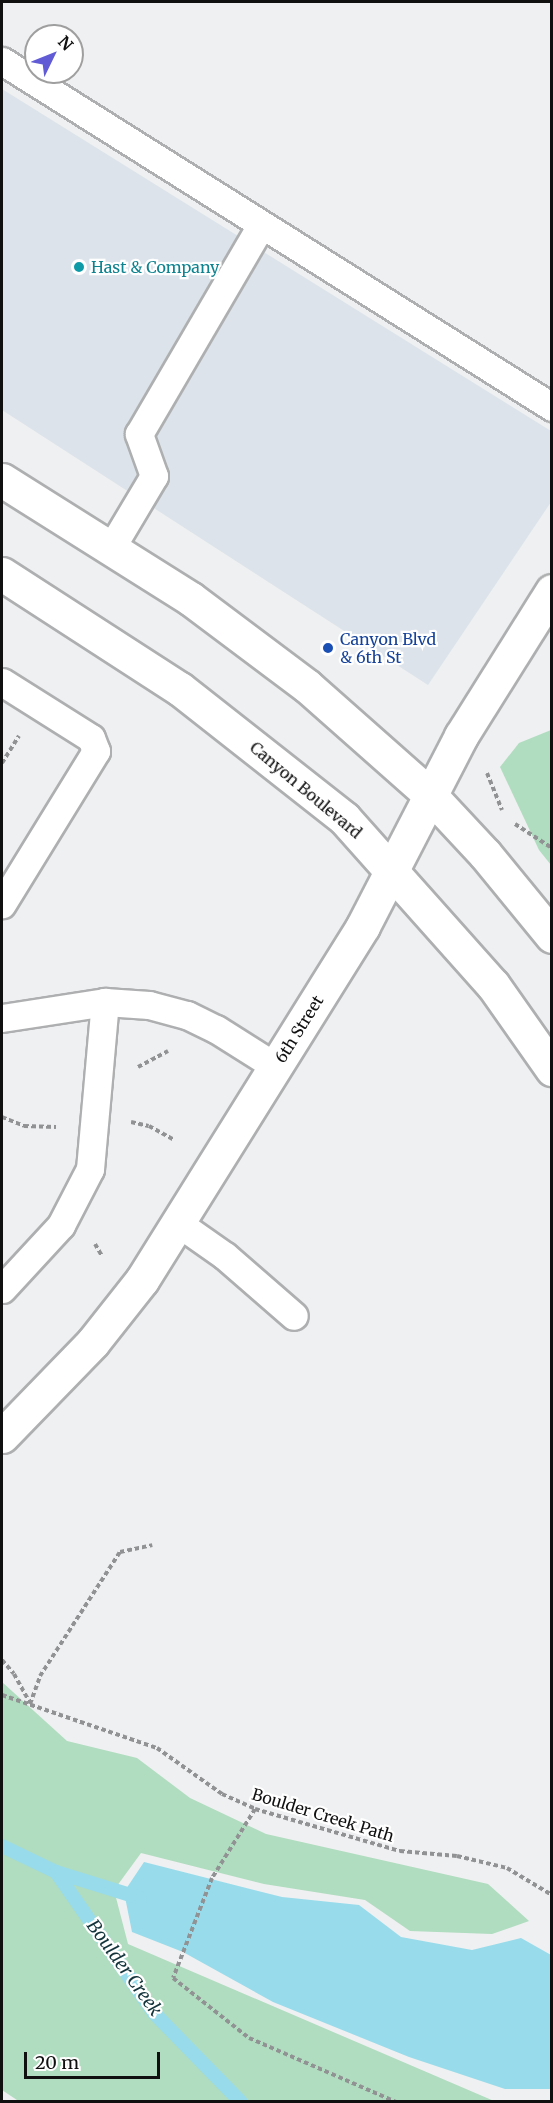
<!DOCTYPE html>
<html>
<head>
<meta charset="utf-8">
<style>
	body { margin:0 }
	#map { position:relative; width:553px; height:2103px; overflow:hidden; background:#eef0f1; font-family:Merriweather,serif }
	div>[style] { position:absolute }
	.built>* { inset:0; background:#dce3ea }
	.green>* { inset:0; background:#b0dcbf }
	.water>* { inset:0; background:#98dbeb }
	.stream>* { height:14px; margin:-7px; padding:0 7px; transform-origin:7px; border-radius:7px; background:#98dbeb }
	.path>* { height:4px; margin-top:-2px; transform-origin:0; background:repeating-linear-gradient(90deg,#919293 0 4.5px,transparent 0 7.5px) }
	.roads { filter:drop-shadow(2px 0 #aeafb0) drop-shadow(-2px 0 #aeafb0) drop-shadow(0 2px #aeafb0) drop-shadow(0 -2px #aeafb0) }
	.service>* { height:27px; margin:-13.5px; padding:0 13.5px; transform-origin:13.5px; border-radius:13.5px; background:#fff }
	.tertiary>* { height:33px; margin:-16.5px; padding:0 16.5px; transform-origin:16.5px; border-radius:16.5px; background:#fff }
	.primary>* { height:33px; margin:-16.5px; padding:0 16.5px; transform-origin:16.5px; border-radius:16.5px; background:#fff }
	.dots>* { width:16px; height:16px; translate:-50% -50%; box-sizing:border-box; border:3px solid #fff; border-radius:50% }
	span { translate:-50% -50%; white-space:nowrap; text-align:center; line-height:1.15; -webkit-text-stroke:4.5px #fff; paint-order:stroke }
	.culture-label { font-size:16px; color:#0d838f }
	.left { translate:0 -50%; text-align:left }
	.transit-label { font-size:16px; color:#164399 }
	.street-label { font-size:16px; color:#101011 }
	.water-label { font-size:18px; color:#13343b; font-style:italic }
	.frame { position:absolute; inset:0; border:3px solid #101011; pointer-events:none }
	.north { position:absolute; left:24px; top:24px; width:60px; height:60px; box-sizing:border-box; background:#fff; border:2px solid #9f9fa0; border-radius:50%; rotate:47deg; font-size:16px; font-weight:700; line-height:24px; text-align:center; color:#101011 }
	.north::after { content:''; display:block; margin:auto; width:21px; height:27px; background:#615cd5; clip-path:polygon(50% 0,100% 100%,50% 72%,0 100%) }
	.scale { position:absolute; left:24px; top:2052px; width:136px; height:27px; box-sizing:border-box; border:3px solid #101011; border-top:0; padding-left:8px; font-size:18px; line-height:21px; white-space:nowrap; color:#101011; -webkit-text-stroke:4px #fff; paint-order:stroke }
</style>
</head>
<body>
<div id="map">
	<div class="built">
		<div style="clip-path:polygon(2px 89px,551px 431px,551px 502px,428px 685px,2px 410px)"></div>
	</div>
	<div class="green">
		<div style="clip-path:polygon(551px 730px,551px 865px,539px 850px,500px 767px,519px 743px)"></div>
		<div style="clip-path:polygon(2px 1682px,67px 1741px,137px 1758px,190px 1798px,266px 1834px,488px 1884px,529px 1921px,492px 1934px,410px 1931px,365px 1900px,264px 1884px,141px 1853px,114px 1890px,128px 1944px,494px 2101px,20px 2102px,2px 2090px)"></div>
	</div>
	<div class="water">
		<div style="clip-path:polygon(144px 1862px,282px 1897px,359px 1905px,401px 1937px,472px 1950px,521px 1938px,551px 1955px,551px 2089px,505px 2089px,409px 2057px,273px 2002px,183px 1952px,132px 1932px,124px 1892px)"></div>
	</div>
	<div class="stream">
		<div style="left:2px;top:1846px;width:60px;rotate:25.7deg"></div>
		<div style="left:56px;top:1872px;width:172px;rotate:55.2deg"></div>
		<div style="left:154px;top:2013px;width:124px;rotate:45.7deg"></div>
		<div style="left:56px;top:1872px;width:88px;rotate:17.2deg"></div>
	</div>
	<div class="path">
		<div style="left:2px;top:763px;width:32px;rotate:-58deg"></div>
		<div style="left:487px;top:773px;width:40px;rotate:68deg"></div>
		<div style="left:515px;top:824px;width:44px;rotate:33deg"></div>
		<div style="left:138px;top:1067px;width:34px;rotate:-28deg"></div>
		<div style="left:2px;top:1117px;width:24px;rotate:22deg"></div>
		<div style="left:24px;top:1126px;width:32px;rotate:2deg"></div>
		<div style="left:131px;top:1122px;width:18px;rotate:13deg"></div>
		<div style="left:149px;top:1126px;width:29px;rotate:29deg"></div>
		<div style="left:95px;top:1244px;width:14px;rotate:60deg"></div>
		<div style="left:2px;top:1660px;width:18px;rotate:49deg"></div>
		<div style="left:14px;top:1674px;width:33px;rotate:61deg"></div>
		<div style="left:2px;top:1695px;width:164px;rotate:18.9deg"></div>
		<div style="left:157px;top:1748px;width:80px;rotate:35.3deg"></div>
		<div style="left:222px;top:1794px;width:36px;rotate:24deg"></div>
		<div style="left:255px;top:1809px;width:151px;rotate:16.2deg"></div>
		<div style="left:400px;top:1851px;width:57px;rotate:5deg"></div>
		<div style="left:457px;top:1856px;width:51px;rotate:13.5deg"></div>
		<div style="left:507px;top:1868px;width:52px;rotate:31deg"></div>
		<div style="left:30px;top:1704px;width:30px;rotate:-70deg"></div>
		<div style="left:40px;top:1676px;width:148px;rotate:-57.2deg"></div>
		<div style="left:120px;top:1552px;width:33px;rotate:-12deg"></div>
		<div style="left:255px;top:1809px;width:81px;rotate:121.9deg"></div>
		<div style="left:212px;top:1878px;width:107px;rotate:111.3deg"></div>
		<div style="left:173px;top:1978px;width:97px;rotate:38.3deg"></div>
		<div style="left:249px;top:2038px;width:160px;rotate:23.5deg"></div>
	</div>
	<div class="roads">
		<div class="service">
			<div style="left:2px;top:61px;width:650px;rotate:32.17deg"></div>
			<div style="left:111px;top:548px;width:84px;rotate:-59.2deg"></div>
			<div style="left:154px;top:476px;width:45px;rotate:-109.7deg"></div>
			<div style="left:139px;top:434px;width:242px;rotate:-59.7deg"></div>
			<div style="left:2px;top:682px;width:105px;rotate:32.2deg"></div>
			<div style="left:91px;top:738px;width:14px;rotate:69deg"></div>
			<div style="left:96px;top:751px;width:180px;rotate:121.6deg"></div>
			<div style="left:2px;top:1018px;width:104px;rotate:-8.8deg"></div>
			<div style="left:105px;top:1002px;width:44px;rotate:3.9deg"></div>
			<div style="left:149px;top:1005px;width:39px;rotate:15deg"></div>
			<div style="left:187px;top:1015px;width:32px;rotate:26deg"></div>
			<div style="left:216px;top:1029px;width:71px;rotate:32.3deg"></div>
			<div style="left:178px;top:1223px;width:57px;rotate:35.1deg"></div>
			<div style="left:225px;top:1256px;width:91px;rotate:41deg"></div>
			<div style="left:2px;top:1289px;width:87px;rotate:-47.3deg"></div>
			<div style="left:61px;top:1225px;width:63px;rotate:-62.6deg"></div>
			<div style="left:90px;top:1169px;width:168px;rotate:-84.9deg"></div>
		</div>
		<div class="tertiary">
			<div style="left:2px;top:1436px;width:131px;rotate:-45.9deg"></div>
			<div style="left:93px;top:1342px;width:79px;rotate:-51.7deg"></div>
			<div style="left:142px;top:1280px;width:417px;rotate:-58deg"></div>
			<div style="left:363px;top:926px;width:214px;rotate:-62.7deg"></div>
			<div style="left:461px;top:736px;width:171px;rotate:-57.9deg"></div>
		</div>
		<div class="primary">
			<div style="left:2px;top:480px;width:223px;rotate:32.2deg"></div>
			<div style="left:191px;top:599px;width:145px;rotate:36.9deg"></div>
			<div style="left:307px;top:686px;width:163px;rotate:41.5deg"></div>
			<div style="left:429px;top:794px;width:82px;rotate:47deg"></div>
			<div style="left:485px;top:854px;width:106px;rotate:50.7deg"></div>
			<div style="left:2px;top:574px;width:212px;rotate:32.9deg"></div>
			<div style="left:180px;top:689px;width:209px;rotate:38.2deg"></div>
			<div style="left:344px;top:818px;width:224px;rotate:48.3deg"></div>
			<div style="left:493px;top:985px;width:103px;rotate:54.9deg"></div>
		</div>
	</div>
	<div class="dots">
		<div style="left:79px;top:267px;background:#0f9aa8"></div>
		<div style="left:328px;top:648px;background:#1a4fb4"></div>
	</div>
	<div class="culture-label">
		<span class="left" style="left:91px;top:267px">Hast &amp; Company</span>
	</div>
	<div class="transit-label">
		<span class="left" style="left:340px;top:648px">Canyon Blvd<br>&amp; 6th St</span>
	</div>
	<div class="street-label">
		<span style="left:306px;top:790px;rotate:40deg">Canyon Boulevard</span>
		<span style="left:299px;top:1029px;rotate:-58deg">6th Street</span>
		<span style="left:323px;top:1815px;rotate:17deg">Boulder Creek Path</span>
	</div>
	<div class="water-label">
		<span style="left:124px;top:1968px;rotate:54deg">Boulder Creek</span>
	</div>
	<div class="frame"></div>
	<div class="north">N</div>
	<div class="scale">20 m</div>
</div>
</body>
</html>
